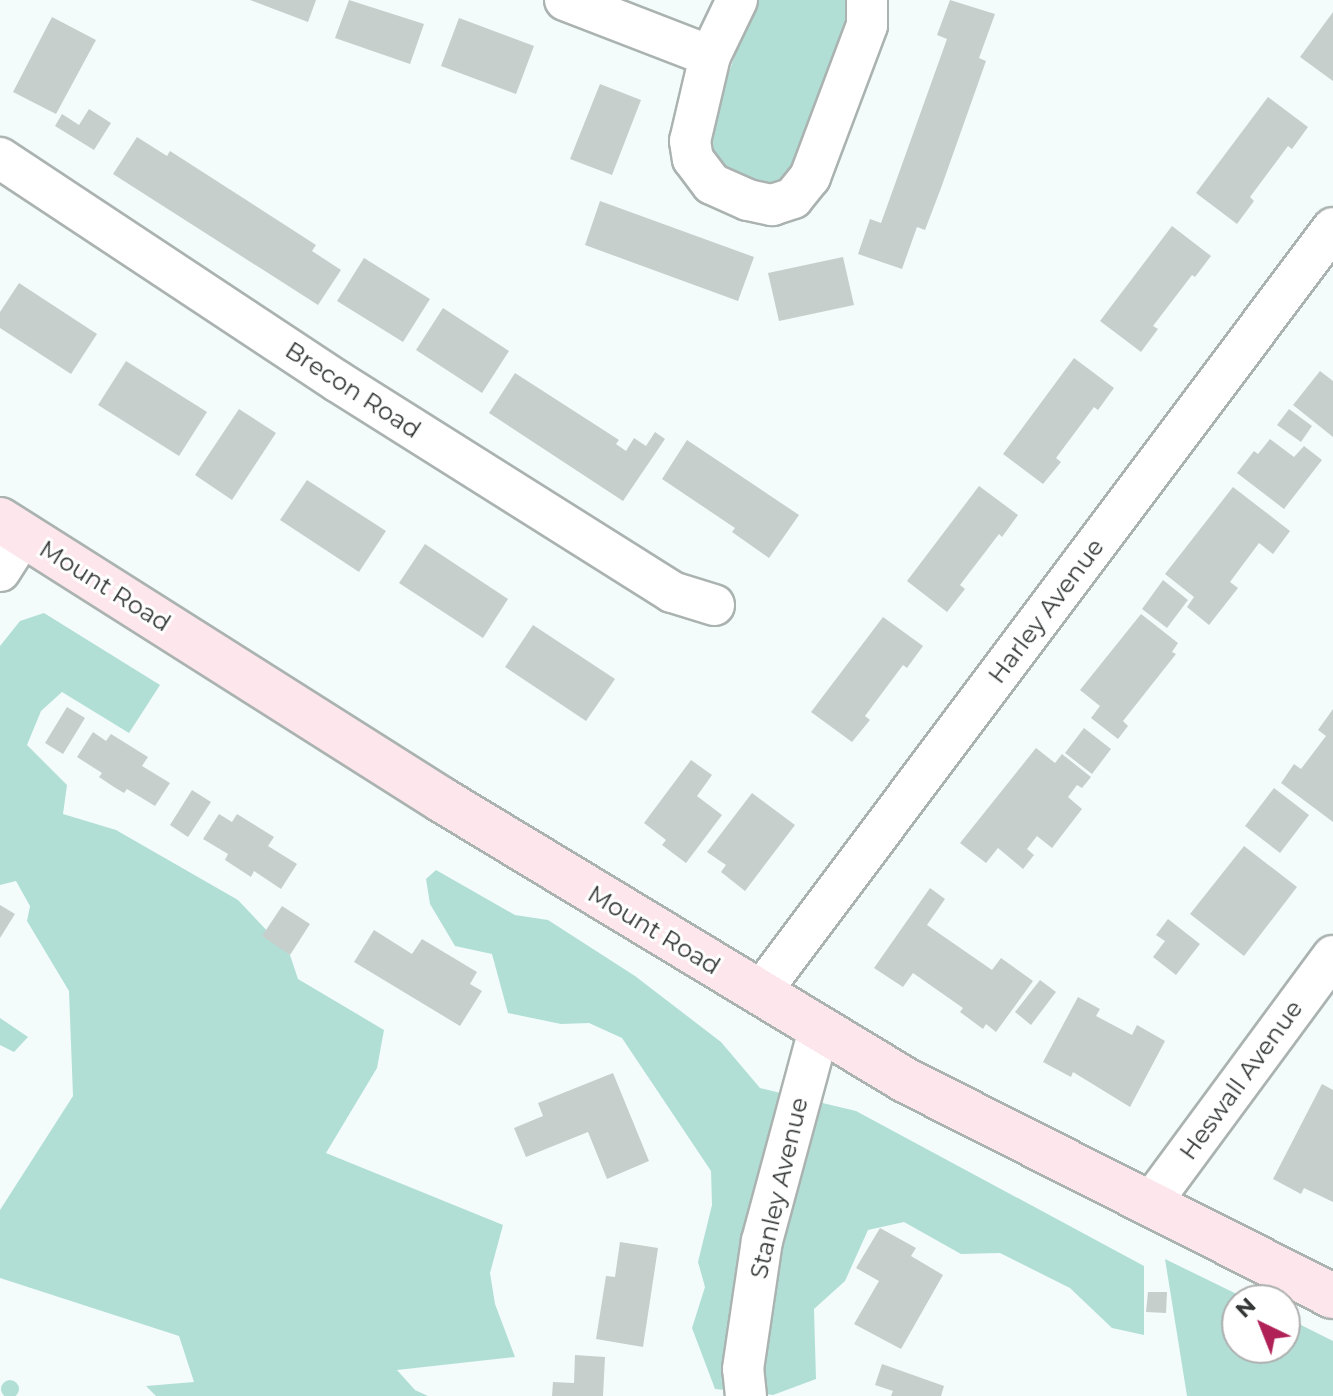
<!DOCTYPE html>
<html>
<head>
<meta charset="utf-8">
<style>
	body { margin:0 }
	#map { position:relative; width:1333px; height:1396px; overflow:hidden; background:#f3fcfa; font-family:Montserrat,sans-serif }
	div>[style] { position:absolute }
	.green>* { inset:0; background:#b1dfd6 }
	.round { border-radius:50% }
	.building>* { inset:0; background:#c7cfcd }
	.roads { filter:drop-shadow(2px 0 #abb3b1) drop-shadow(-2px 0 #abb3b1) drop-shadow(0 2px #abb3b1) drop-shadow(0 -2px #abb3b1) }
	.minor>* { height:40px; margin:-20px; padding:0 20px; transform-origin:20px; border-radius:20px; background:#fff }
	.secondary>* { height:44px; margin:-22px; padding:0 22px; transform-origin:22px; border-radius:22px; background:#fde7ec }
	span { translate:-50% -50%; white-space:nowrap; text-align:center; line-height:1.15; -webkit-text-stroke:6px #fff; paint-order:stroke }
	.street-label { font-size:24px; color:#343736 }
	.north { position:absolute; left:1221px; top:1284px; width:80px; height:80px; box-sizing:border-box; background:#fff; border:2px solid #aeafaf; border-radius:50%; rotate:317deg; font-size:22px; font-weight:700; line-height:32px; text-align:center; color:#343736 }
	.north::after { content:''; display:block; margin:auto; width:28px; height:36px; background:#b02158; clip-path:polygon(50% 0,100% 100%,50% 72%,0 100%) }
</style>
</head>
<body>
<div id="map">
	<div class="green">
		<div style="clip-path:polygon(756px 0,854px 0,856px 10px,783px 191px,716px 172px,707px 130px)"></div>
		<div style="clip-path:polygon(44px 613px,160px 685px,129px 733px,62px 692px,41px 711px,27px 745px,67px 785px,63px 814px,116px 830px,238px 900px,290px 955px,298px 979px,384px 1030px,377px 1068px,326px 1153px,503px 1225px,490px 1273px,495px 1304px,515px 1357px,397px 1370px,415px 1390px,428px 1396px,156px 1396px,146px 1386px,194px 1382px,179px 1336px,0 1278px,0 1210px,73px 1096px,69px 991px,27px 921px,30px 906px,16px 881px,0 885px,0 646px,20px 621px)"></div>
		<div style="clip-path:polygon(436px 870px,515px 915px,548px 920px,635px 976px,721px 1042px,760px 1088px,856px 1111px,1144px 1266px,1144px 1335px,1112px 1328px,1070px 1288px,1000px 1253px,961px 1254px,904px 1222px,868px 1230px,845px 1281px,814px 1309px,816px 1379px,773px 1395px,715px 1389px,692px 1328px,705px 1287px,698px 1262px,712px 1205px,711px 1171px,622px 1038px,589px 1023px,561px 1024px,508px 1013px,492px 954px,455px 946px,430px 904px,426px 879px)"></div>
		<div style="clip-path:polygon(0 1018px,28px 1037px,14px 1052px,0 1045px)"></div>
		<div style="clip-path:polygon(1165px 1259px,1249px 1300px,1237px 1300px,1237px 1348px,1285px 1348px,1285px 1317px,1333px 1341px,1333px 1396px,1187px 1396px)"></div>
		<div class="round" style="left:1px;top:1380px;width:18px;height:18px"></div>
	</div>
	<div class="building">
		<div style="clip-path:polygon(250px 0,316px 0,308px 22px)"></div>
		<div style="clip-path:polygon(349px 0,424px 24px,410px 64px,335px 38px)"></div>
		<div style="clip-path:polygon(950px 0,995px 14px,979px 58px,986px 61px,941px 188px,925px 230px,917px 227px,902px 269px,858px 254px,870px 219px,881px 223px,947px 39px,937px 35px)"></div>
		<div style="clip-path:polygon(1333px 12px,1333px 81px,1300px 57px)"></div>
		<div style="clip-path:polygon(52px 17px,96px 40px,56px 114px,13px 92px)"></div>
		<div style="clip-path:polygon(459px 18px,534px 46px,516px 94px,441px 66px)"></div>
		<div style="clip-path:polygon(600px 84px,641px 100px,612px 175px,570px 159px)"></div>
		<div style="clip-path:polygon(1268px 97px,1308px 127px,1292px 149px,1288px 146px,1250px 197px,1254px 201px,1237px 224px,1196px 193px)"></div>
		<div style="clip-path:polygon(89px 109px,111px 123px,94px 150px,55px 126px,62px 114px,79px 125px)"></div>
		<div style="clip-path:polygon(137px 137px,167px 156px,170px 151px,316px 245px,312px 251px,341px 270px,318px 305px,113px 174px)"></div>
		<div style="clip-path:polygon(600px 201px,754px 257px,738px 301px,585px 245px)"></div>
		<div style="clip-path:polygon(1172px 226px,1211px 256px,1195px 277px,1192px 275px,1153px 326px,1158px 329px,1141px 352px,1100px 321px)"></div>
		<div style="clip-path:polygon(843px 257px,854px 305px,779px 321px,768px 273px)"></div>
		<div style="clip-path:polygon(364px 258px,430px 299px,403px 342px,337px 301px)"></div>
		<div style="clip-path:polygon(19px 283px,97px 334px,71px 374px,0 328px,0 312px)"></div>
		<div style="clip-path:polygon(443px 308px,509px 351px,482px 393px,416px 350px)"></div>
		<div style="clip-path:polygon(1074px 358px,1114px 388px,1098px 410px,1094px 407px,1056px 458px,1061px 462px,1043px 484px,1003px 454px)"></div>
		<div style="clip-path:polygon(126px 361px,207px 412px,179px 456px,98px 405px)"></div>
		<div style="clip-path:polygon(1320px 371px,1333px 381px,1333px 437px,1293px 405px)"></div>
		<div style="clip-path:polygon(515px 373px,619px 440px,616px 444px,626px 451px,634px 438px,646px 446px,655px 432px,665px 439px,623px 501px,489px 413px)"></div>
		<div style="clip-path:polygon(239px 409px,276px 433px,232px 500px,195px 475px)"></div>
		<div style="clip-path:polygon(1289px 409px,1312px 426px,1301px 442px,1277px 425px)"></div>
		<div style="clip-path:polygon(1270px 439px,1294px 457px,1304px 446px,1322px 460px,1284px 509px,1237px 473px,1254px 451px,1258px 454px)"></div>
		<div style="clip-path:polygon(687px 440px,799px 515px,769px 558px,732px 532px,735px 528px,662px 479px)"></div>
		<div style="clip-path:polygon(307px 480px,386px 531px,359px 572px,280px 520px)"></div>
		<div style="clip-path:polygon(979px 486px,1018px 515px,1002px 537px,999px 534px,960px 585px,965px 589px,947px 612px,907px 581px)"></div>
		<div style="clip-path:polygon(1233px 487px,1290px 531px,1273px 554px,1259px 543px,1230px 582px,1238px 588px,1209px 625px,1187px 607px,1194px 597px,1165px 574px)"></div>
		<div style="clip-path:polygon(425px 544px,508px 599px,483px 638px,399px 583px)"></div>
		<div style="clip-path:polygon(1163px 580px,1188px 600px,1167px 628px,1142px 609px)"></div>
		<div style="clip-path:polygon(1141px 614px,1178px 643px,1172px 652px,1176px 654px,1123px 721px,1128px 726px,1118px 739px,1091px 718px,1100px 706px,1080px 690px)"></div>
		<div style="clip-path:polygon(883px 617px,923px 646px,907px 668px,903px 665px,865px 716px,870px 720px,852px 742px,811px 712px)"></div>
		<div style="clip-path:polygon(533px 625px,615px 679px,586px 721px,505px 667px)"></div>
		<div style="clip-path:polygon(67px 707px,85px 718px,63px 754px,45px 743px)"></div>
		<div style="clip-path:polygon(1333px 709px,1333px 822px,1281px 783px,1294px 764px,1301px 769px,1326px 736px,1318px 730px)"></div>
		<div style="clip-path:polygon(1084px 728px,1111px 749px,1092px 774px,1065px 753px)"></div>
		<div style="clip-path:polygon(93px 732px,106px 741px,111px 734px,148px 757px,142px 766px,170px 783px,155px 806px,127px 789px,124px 793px,114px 787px,99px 777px,102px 773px,77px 757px)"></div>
		<div style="clip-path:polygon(1036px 748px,1055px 763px,1062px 754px,1091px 777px,1082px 788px,1077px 785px,1068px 797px,1082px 809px,1052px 848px,1037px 836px,1027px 849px,1034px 855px,1023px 869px,998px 848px,986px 863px,960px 843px)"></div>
		<div style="clip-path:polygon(691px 760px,712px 775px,697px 796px,722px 815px,686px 863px,662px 845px,666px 840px,644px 823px)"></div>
		<div style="clip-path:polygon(1274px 788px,1309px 815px,1280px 853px,1245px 826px)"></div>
		<div style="clip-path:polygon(192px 790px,211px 802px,188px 837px,170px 825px)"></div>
		<div style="clip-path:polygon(752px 793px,795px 825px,745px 891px,721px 872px,726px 865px,707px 852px)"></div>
		<div style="clip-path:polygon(219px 814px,232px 822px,237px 814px,274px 837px,268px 846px,297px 864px,281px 889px,254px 871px,251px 877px,225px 860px,228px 854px,203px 839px)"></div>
		<div style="clip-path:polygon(1244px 846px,1297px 887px,1244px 956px,1190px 914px)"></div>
		<div style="clip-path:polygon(930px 888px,945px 899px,927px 925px,992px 970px,1001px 958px,1033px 981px,996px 1032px,986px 1024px,983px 1029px,960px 1012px,963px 1008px,913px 973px,903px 987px,874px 968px)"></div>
		<div style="clip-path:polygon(0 905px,15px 914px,0 938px)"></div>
		<div style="clip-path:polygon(282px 906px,310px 924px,290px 955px,262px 936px)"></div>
		<div style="clip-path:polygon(1168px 919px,1200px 944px,1176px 975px,1153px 957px,1165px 941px,1156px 935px)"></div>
		<div style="clip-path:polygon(374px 930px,412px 954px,422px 939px,477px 972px,470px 984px,482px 991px,460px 1026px,354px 962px)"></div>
		<div style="clip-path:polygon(1040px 980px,1056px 992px,1031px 1025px,1015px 1012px)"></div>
		<div style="clip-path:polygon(1078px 997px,1100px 1009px,1096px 1016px,1132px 1035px,1137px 1025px,1165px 1041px,1130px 1107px,1073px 1072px,1071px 1077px,1043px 1062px)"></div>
		<div style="clip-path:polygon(613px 1073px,649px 1161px,607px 1179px,588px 1132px,526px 1157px,514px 1128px,543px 1116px,538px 1103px)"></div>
		<div style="clip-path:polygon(1322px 1084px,1333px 1090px,1333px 1202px,1304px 1188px,1301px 1194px,1273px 1179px)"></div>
		<div style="clip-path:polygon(880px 1228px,916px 1248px,911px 1256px,943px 1275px,901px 1349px,854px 1324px,879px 1281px,856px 1268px)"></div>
		<div style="clip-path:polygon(620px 1242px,658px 1248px,643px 1347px,596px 1339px,606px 1276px,615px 1277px)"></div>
		<div style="clip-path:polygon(1148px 1292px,1167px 1292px,1166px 1313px,1146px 1312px)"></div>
		<div style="clip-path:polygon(575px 1355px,605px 1357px,603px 1396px,552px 1396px,553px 1382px,574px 1383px)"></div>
		<div style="clip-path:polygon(882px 1364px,944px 1386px,941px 1396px,891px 1396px,893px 1391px,875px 1385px)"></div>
	</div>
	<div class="roads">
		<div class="minor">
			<div style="left:565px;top:0;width:155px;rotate:21.1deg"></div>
			<div style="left:737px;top:0;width:62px;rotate:115.7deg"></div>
			<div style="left:710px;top:56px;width:87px;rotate:103.2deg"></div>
			<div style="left:690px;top:141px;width:18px;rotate:81deg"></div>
			<div style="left:693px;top:159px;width:31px;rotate:53deg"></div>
			<div style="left:712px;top:184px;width:39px;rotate:24deg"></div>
			<div style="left:748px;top:200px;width:25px;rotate:12deg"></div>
			<div style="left:772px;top:205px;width:22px;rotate:-18deg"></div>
			<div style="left:793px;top:198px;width:27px;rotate:-51deg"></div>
			<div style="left:810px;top:177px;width:162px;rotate:-69.4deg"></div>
			<div style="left:867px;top:25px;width:25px;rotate:-90deg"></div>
			<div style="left:0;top:158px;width:404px;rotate:33.5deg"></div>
			<div style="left:337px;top:381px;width:396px;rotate:32.2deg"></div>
			<div style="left:672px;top:592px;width:44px;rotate:17.2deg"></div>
			<div style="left:0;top:571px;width:43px;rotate:-57.4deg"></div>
			<div style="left:759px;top:994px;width:957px;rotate:-53.15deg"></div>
			<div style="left:1150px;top:1204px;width:308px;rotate:-53.6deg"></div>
			<div style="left:746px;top:1396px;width:27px;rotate:-96deg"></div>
			<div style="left:743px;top:1369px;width:129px;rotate:-81.6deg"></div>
			<div style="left:762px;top:1241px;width:219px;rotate:-74.9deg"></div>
		</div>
		<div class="secondary">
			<div style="left:0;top:520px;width:523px;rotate:32.35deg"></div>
			<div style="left:442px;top:800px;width:541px;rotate:31.16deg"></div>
			<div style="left:905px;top:1080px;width:479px;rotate:26.8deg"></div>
		</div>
	</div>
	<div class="street-label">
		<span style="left:353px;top:390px;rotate:33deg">Brecon Road</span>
		<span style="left:105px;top:586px;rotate:32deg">Mount Road</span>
		<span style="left:1046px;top:611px;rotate:-53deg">Harley Avenue</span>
		<span style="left:654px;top:930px;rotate:31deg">Mount Road</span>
		<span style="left:1241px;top:1080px;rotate:-54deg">Heswall Avenue</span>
		<span style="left:779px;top:1188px;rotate:-77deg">Stanley Avenue</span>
	</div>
	<div class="north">N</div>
</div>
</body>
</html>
